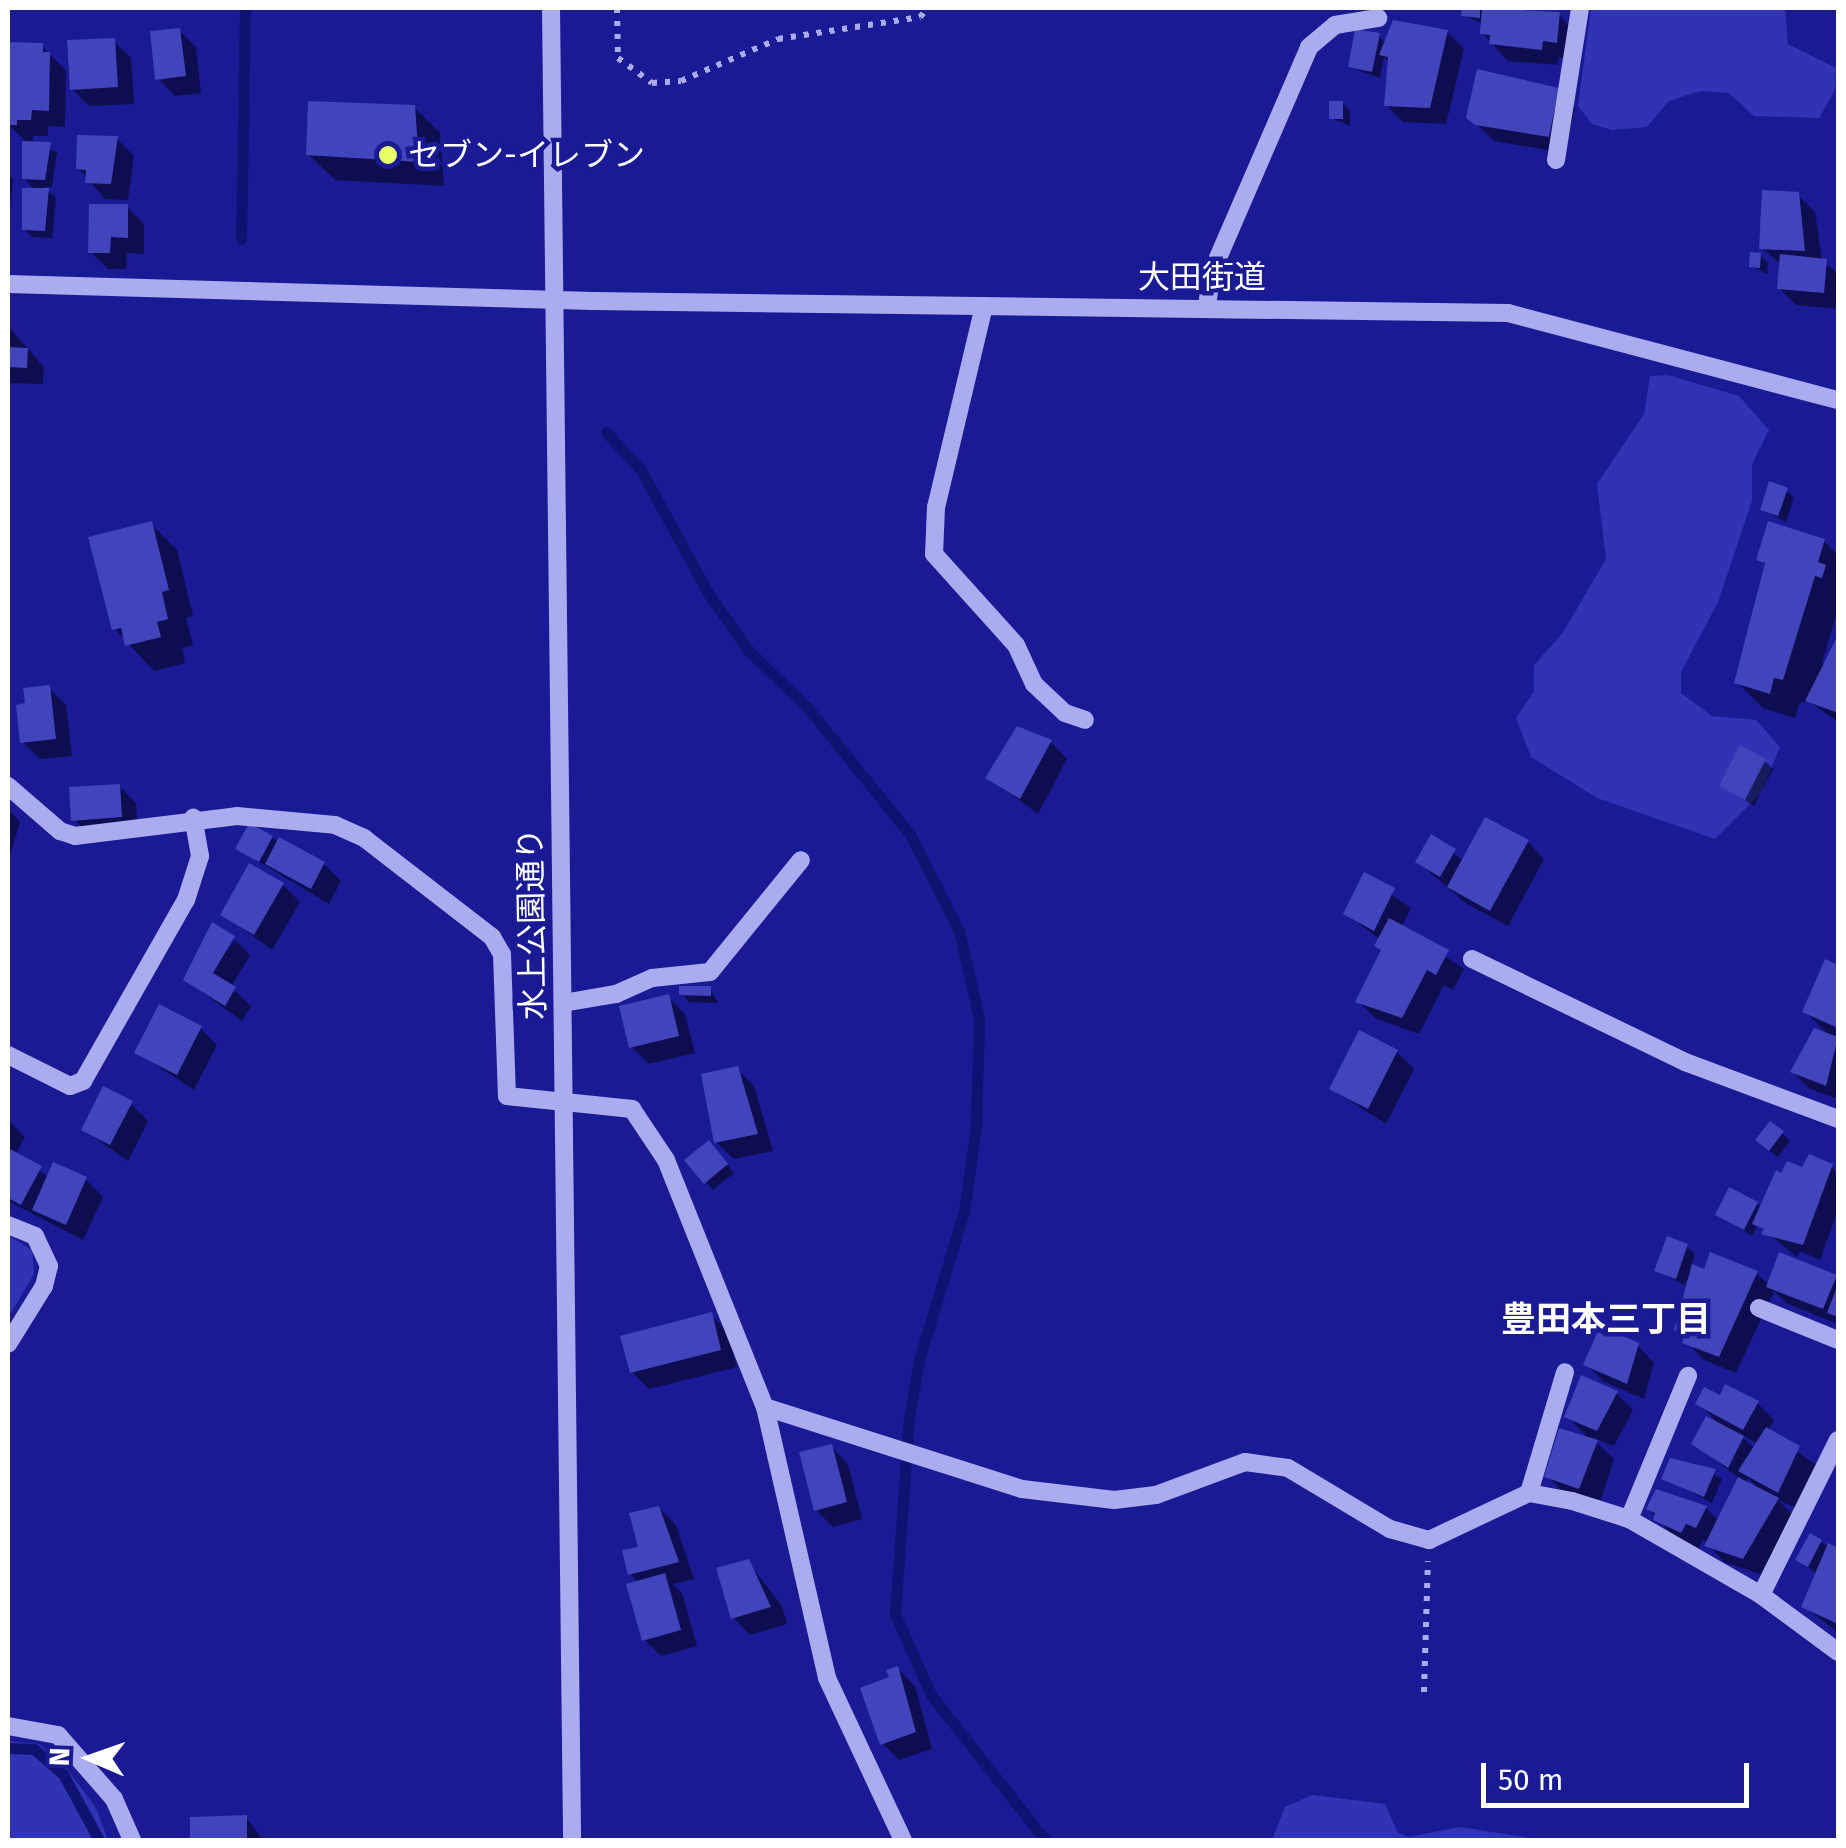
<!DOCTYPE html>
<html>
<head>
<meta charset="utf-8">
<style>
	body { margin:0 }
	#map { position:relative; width:1846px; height:1848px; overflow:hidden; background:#191a94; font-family:"Fira Sans","Noto Sans JP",sans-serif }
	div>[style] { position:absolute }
	.green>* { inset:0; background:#3033b3 }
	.shadow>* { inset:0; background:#0007 }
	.stream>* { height:11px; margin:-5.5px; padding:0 5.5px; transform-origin:5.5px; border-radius:5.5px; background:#111171 }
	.building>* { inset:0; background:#4244bb }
	.path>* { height:6px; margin-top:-3px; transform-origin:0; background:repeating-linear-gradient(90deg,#abacf0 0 5px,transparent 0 13px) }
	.minor>* { height:18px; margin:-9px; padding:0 9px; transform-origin:9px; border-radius:9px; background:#abacf0 }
	.dots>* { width:28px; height:28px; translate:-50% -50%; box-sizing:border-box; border:5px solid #191a94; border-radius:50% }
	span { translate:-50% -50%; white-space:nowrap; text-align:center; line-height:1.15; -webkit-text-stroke:9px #191a94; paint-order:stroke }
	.poi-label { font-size:32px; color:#fff }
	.left { translate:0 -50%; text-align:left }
	.street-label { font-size:32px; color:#fff }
	.neighbourhood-label { font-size:35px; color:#fff; font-weight:700 }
	.frame { position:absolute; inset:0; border:10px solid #fff; pointer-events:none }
	.north { position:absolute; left:40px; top:1708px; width:100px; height:100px; -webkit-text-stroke:8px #191a94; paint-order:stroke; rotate:272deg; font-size:28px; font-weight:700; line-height:40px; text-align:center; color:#fff }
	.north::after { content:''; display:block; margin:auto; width:35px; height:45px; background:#fff; clip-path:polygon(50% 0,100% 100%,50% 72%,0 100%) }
	.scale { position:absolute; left:1481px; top:1763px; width:268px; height:45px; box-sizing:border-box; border:5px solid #fff; border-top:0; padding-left:12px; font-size:30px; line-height:35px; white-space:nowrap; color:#fff; -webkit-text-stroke:8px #191a94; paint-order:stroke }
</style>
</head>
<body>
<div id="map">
	<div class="green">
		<div style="clip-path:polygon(1591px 8px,1785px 8px,1788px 44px,1836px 68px,1835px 90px,1819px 118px,1754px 116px,1729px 93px,1700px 91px,1669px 101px,1647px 127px,1612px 130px,1592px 124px,1578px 106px)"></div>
		<div style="clip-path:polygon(1668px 375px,1739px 396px,1769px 430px,1752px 464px,1752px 501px,1718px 602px,1681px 672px,1681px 693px,1712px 716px,1756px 720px,1780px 747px,1761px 793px,1715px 839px,1597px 798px,1531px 757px,1516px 718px,1534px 691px,1534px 665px,1562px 634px,1606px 559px,1597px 484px,1644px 414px,1650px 376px)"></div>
		<div style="clip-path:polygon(8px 1235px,32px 1250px,34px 1274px,8px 1318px)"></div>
		<div style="clip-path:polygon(8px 1741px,39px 1744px,64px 1765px,96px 1808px,108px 1840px,8px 1840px)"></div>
		<div style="clip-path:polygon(1312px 1795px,1385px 1804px,1398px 1833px,1408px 1837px,1460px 1827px,1544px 1840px,1272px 1840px,1285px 1807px)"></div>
	</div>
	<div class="shadow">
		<div style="clip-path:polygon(1464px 8px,1559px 15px,1576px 32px,1574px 59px,1559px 57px,1558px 65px,1508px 61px,1482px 33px,1483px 24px,1463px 15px)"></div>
		<div style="clip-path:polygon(179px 30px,196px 47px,201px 93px,175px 96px,158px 78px)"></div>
		<div style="clip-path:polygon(1447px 32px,1464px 49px,1446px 124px,1403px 122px,1386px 105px,1390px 63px,1384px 57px,1380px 78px,1350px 67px,1378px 36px,1386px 44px)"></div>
		<div style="clip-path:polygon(114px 41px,131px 58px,134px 104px,89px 106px,72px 89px)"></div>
		<div style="clip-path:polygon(8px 45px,42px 46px,66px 71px,65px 127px,48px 126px,48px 136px,33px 136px,33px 144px,57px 152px,52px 187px,44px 187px,56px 198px,52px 238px,32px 237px,24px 229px,36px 191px,24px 178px,25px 141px,8px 124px)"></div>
		<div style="clip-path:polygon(1558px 90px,1575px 108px,1565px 153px,1494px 141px,1469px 117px)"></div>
		<div style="clip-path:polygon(1342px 103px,1350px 111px,1350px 126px,1331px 118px)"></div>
		<div style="clip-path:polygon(414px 107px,440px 133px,444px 186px,335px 180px,308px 154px)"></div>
		<div style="clip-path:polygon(117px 139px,134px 156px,128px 200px,105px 199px,78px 168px)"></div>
		<div style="clip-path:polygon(8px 174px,13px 179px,8px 230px)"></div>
		<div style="clip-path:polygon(1798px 195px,1815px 212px,1822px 261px,1838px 273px,1838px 309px,1796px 305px,1779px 288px,1782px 265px,1761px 248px)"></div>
		<div style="clip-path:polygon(127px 207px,144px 224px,144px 254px,127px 253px,126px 269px,108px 269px,91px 252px)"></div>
		<div style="clip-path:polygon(1760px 255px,1768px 263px,1767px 274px,1752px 266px)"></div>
		<div style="clip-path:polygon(8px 326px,44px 367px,43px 384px,8px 383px)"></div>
		<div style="clip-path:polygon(1786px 490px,1794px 498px,1786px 522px,1762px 509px)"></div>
		<div style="clip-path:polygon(151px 524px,177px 550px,193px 616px,186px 618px,193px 645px,182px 648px,185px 663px,154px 671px,115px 629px)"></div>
		<div style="clip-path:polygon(1824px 541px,1838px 556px,1838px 609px,1822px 663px,1829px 666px,1838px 641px,1838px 722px,1810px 702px,1800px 702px,1795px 718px,1763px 708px,1737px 682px,1767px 567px,1759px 559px)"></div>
		<div style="clip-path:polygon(49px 688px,66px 705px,72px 756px,40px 759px,23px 742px,27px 706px)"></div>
		<div style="clip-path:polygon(1051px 742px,1067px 759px,1038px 814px,989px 778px)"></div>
		<div style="clip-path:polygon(1765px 761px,1773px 769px,1754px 806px,1722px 786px)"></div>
		<div style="clip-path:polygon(119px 786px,136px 803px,138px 833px,91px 837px,74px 819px)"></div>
		<div style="clip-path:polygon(8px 809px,20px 822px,8px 862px)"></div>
		<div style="clip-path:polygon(272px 838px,324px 864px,341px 881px,329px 904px,238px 849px)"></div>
		<div style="clip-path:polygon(1432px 838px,1464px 861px,1528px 842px,1544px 859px,1508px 926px,1467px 904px,1418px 862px)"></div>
		<div style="clip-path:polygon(1365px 876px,1411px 908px,1401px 927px,1464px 969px,1453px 990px,1444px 985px,1419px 1034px,1375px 1018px,1358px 1001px,1383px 952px,1381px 940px,1346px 914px)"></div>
		<div style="clip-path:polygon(283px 885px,300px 902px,272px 950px,223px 914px)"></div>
		<div style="clip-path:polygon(213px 926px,234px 939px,213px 967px,235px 940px,250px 955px,231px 987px,251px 1006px,242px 1021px,186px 980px)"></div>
		<div style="clip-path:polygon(1826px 962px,1838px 967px,1838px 1025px,1822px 1018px,1838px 1030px,1838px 1099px,1810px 1089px,1793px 1072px,1831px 1037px,1805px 1011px)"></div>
		<div style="clip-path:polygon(710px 989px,718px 1003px,689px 1002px,682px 994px)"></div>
		<div style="clip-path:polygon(668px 997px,685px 1014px,695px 1053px,649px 1064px,632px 1047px)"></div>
		<div style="clip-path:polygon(200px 1028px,217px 1045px,194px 1090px,137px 1052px)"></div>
		<div style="clip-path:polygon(1397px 1052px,1414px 1069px,1386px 1124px,1332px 1089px)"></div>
		<div style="clip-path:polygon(737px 1069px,754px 1086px,773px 1151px,734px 1159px,716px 1142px)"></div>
		<div style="clip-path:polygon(131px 1104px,148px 1121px,128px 1161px,84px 1130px)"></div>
		<div style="clip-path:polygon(8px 1120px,25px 1137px,15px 1155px,49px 1177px,54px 1166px,86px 1180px,103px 1197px,83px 1240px,8px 1201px)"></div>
		<div style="clip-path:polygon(1782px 1133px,1790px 1141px,1778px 1157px,1766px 1148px)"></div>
		<div style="clip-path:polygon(716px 1151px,734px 1173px,713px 1190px,706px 1182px)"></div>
		<div style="clip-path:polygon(1831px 1166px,1838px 1174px,1838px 1210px,1820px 1260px,1800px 1251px,1797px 1257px,1758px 1225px,1752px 1236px,1718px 1214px,1757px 1204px,1762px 1208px,1804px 1171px)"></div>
		<div style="clip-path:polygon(1687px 1247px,1695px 1254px,1691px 1266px,1705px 1272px,1711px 1256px,1757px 1274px,1769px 1285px,1836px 1277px,1838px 1324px,1786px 1303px,1774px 1291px,1736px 1373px,1702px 1359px,1677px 1329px,1692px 1273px,1684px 1285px,1657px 1270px)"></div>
		<div style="clip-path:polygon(711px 1315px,728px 1332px,737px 1367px,649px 1389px,632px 1372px)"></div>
		<div style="clip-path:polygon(1637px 1345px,1654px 1363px,1644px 1399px,1603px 1381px,1586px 1364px)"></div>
		<div style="clip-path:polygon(1616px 1393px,1633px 1410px,1614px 1446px,1591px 1437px,1614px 1459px,1601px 1500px,1564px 1493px,1547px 1476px,1591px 1441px,1567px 1416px)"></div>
		<div style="clip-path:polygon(evenodd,1698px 1403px,1757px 1403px,1774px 1420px,1768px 1431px,1816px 1465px,1796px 1508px,1778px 1500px,1795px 1517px,1760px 1574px,1724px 1562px,1703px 1539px,1699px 1548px,1673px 1536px,1649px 1509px,1706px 1508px,1719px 1521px,1740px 1479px,1694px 1444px,1719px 1424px,1698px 1403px,1742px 1435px,1758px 1444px,1755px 1449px,1741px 1436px,1742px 1435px,1698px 1403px,1748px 1478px,1760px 1490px,1746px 1484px,1748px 1478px)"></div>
		<div style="clip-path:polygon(831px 1446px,848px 1464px,862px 1519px,833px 1527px,816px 1510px)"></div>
		<div style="clip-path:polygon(1693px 1462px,1722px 1479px,1712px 1503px,1664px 1478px,1689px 1470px)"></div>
		<div style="clip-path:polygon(659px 1508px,676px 1525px,694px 1579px,673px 1584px,682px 1593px,697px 1646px,661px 1656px,644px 1639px,639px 1583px,630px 1574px)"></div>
		<div style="clip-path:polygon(1820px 1542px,1838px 1551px,1838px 1632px,1804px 1607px,1818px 1574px,1798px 1560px)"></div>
		<div style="clip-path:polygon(748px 1562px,782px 1606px,787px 1624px,750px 1635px,733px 1617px)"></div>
		<div style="clip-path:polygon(898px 1669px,915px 1686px,932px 1749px,899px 1760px,882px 1743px)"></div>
		<div style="clip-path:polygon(246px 1817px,263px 1840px,193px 1840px,193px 1819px)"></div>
	</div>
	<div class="stream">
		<div style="left:241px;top:239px;width:231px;rotate:-89deg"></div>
		<div style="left:606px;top:432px;width:52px;rotate:47.4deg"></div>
		<div style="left:641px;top:470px;width:140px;rotate:61.4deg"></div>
		<div style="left:708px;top:593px;width:70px;rotate:54.9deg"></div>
		<div style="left:748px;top:650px;width:82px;rotate:44deg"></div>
		<div style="left:807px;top:707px;width:164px;rotate:51deg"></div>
		<div style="left:910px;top:834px;width:109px;rotate:63.2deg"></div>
		<div style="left:959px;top:931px;width:89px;rotate:77.1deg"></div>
		<div style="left:979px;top:1018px;width:108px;rotate:91.6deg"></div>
		<div style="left:976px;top:1126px;width:86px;rotate:98deg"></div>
		<div style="left:964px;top:1211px;width:156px;rotate:106.8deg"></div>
		<div style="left:919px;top:1360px;width:59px;rotate:99.8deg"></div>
		<div style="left:909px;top:1418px;width:196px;rotate:94.1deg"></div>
		<div style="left:895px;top:1614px;width:89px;rotate:66deg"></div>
		<div style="left:931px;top:1695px;width:184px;rotate:51.8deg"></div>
		<div style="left:8px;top:1748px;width:26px;rotate:2deg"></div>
		<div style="left:34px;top:1749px;width:38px;rotate:41deg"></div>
		<div style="left:63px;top:1774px;width:75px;rotate:61.4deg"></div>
	</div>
	<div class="building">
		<div style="clip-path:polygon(1462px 8px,1480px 8px,1480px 18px,1461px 16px)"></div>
		<div style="clip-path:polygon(1482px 8px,1560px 12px,1557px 43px,1543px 41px,1542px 50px,1489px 44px,1490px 35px,1480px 34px)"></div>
		<div style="clip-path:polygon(1393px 20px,1448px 30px,1430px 108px,1384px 106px,1388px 57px,1379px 55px)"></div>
		<div style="clip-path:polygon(180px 28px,186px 76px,155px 80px,150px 31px)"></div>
		<div style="clip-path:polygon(1355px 29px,1380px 33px,1372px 72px,1348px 67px)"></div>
		<div style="clip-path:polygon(115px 38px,118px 87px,70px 90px,67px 40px)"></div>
		<div style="clip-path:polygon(8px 42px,43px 43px,43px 52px,50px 52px,49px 111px,32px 110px,31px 120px,17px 120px,17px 125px,8px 125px)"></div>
		<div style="clip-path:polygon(1477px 69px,1559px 88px,1549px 137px,1475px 125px,1466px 118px)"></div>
		<div style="clip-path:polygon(308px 101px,415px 105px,419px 162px,306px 155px)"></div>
		<div style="clip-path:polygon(1329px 101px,1343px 101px,1343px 119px,1329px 119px)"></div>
		<div style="clip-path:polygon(77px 135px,118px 136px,111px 184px,85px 183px,86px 170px,76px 169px)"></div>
		<div style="clip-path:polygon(22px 141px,51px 142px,45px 180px,22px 179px)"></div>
		<div style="clip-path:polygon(22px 188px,49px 188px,45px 231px,22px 230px)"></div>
		<div style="clip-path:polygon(1762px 190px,1799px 192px,1805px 251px,1759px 249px)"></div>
		<div style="clip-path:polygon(89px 204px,128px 204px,128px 238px,111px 237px,110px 253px,88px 253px)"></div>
		<div style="clip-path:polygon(1750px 252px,1761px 253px,1760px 268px,1749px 267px)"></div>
		<div style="clip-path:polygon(1780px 254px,1827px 259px,1824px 293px,1777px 289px)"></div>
		<div style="clip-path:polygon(8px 347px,28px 348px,27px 368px,8px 367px)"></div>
		<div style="clip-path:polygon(1769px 481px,1788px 488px,1778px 516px,1760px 510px)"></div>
		<div style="clip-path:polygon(152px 521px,169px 590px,162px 592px,168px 619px,157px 622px,161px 637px,125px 646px,121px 628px,112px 630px,88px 537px)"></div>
		<div style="clip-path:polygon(1768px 521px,1825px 539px,1818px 562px,1826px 565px,1822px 578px,1815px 576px,1783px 680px,1774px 678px,1770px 694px,1734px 683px,1765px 563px,1756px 560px)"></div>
		<div style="clip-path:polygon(1838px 635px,1838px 713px,1805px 701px)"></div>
		<div style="clip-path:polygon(50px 685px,56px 739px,20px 743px,16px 705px,25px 703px,23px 688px)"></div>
		<div style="clip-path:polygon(1017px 726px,1052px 740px,1020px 799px,985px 778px)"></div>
		<div style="clip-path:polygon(1740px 745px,1766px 759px,1745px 800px,1719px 786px)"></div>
		<div style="clip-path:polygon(120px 784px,122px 817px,71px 821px,69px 787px)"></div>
		<div style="clip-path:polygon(1485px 817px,1529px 840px,1490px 911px,1447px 887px)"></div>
		<div style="clip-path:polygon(249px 823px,273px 836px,259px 862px,235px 849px)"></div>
		<div style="clip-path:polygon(1431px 834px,1456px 849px,1440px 877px,1415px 862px)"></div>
		<div style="clip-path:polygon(279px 837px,325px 862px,311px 889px,265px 864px)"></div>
		<div style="clip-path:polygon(249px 863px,284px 883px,254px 935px,220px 915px)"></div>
		<div style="clip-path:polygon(1364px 872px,1395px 888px,1374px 931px,1343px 914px)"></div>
		<div style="clip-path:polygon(1389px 918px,1449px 950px,1436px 975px,1427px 970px,1402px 1018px,1355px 1002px,1381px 950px,1374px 946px)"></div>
		<div style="clip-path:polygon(212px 922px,235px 936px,213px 973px,236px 987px,225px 1006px,183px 980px)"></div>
		<div style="clip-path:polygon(1825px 959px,1838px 965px,1838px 1028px,1802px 1012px)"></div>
		<div style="clip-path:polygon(679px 986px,711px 986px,711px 996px,679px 995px)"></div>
		<div style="clip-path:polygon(669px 994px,679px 1036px,629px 1048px,619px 1006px)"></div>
		<div style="clip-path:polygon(159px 1004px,202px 1026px,177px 1075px,134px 1053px)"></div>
		<div style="clip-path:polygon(1814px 1028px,1838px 1037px,1826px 1086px,1790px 1072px)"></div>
		<div style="clip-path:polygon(1359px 1030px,1398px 1050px,1368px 1109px,1329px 1089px)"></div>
		<div style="clip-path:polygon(738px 1066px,758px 1134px,714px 1143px,701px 1074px)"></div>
		<div style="clip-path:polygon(103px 1086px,133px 1101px,110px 1145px,81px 1130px)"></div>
		<div style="clip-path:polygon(1770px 1121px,1784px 1131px,1769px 1151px,1755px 1140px)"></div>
		<div style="clip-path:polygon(709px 1140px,728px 1164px,704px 1184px,684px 1160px)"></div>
		<div style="clip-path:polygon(8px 1148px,42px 1166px,21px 1205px,8px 1198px)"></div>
		<div style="clip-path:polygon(1809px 1154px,1833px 1164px,1803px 1245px,1761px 1234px,1764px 1229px,1752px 1224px,1776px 1170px,1781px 1173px,1787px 1161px,1802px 1167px)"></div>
		<div style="clip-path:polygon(53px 1162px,87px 1177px,66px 1225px,32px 1210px)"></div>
		<div style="clip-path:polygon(1729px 1187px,1758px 1202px,1744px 1230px,1715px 1215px)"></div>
		<div style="clip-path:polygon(1667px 1236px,1688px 1244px,1676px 1279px,1654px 1271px)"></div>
		<div style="clip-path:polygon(1710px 1252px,1758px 1271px,1719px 1357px,1682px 1343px,1685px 1335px,1674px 1330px,1692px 1264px,1704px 1269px)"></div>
		<div style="clip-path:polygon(1779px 1252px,1837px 1275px,1823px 1309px,1766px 1287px)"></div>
		<div style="clip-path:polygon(1838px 1284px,1838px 1317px,1827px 1313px)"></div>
		<div style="clip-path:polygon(712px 1312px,721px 1350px,630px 1373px,620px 1336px)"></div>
		<div style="clip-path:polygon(1600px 1326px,1639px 1343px,1627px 1384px,1583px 1365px)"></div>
		<div style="clip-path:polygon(1581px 1375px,1618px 1391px,1597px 1431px,1564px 1417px)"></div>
		<div style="clip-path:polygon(1725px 1384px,1759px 1401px,1743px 1430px,1695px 1404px,1704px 1387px,1720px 1395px)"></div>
		<div style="clip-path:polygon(1706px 1416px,1744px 1436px,1728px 1468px,1691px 1444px)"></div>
		<div style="clip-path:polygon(1766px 1427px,1800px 1446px,1778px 1493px,1738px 1471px)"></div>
		<div style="clip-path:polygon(1559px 1428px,1598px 1440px,1579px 1489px,1544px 1477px)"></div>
		<div style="clip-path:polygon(832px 1444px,847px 1502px,814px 1511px,799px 1452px)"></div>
		<div style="clip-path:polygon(1670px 1458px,1716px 1469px,1704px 1497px,1661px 1479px)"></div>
		<div style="clip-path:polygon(1738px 1477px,1779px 1498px,1743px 1559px,1704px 1546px)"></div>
		<div style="clip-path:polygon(1656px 1489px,1707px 1506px,1696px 1528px,1686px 1524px,1681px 1533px,1653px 1520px,1655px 1513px,1646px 1509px)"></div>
		<div style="clip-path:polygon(659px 1506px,679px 1562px,628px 1575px,622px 1550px,638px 1547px,629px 1513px)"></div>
		<div style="clip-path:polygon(1810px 1533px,1822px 1540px,1808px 1567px,1795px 1560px)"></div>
		<div style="clip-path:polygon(1828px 1543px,1838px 1548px,1838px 1624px,1801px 1607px)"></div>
		<div style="clip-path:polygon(749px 1559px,771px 1607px,731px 1619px,716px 1568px)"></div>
		<div style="clip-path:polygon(665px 1573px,681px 1630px,642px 1641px,626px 1584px)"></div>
		<div style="clip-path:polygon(898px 1666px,916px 1732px,880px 1745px,860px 1688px,889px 1677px,886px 1670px)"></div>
		<div style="clip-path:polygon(247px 1815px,247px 1840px,190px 1840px,190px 1817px)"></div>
	</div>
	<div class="path">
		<div style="left:617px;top:8px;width:50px;rotate:88.9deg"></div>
		<div style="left:618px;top:58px;width:42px;rotate:36.3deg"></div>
		<div style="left:652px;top:83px;width:29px;rotate:-4deg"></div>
		<div style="left:681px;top:81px;width:106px;rotate:-23.4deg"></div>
		<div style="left:778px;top:39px;width:144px;rotate:-8.8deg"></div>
		<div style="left:920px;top:17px;width:12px;rotate:-48deg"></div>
		<div style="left:1424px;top:1692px;width:131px;rotate:-88.3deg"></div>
	</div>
	<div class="minor">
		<div style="left:551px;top:8px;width:1832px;rotate:89.34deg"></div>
		<div style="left:1556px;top:160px;width:154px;rotate:-81deg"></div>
		<div style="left:8px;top:284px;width:585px;rotate:1.66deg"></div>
		<div style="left:593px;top:301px;width:915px;rotate:0.75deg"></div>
		<div style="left:1508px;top:313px;width:341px;rotate:14.8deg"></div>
		<div style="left:984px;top:306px;width:207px;rotate:103.4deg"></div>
		<div style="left:936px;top:507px;width:47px;rotate:92.4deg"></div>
		<div style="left:934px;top:554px;width:122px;rotate:48deg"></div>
		<div style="left:1016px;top:645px;width:43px;rotate:65.2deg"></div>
		<div style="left:1034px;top:684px;width:42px;rotate:43.1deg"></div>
		<div style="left:1065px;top:713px;width:21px;rotate:19deg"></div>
		<div style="left:1207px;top:307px;width:33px;rotate:-83deg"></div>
		<div style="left:1211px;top:274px;width:247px;rotate:-66.6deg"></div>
		<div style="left:1309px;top:47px;width:34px;rotate:-40deg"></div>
		<div style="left:1335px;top:25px;width:44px;rotate:-9.2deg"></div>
		<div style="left:8px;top:786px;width:69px;rotate:40.9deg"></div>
		<div style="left:60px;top:831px;width:16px;rotate:18deg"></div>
		<div style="left:75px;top:836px;width:163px;rotate:-7deg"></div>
		<div style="left:237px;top:816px;width:98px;rotate:5.2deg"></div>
		<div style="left:335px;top:825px;width:32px;rotate:24deg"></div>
		<div style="left:364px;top:838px;width:162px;rotate:37.7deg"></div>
		<div style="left:492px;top:937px;width:20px;rotate:60deg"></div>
		<div style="left:502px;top:954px;width:142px;rotate:88deg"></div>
		<div style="left:507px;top:1096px;width:126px;rotate:5.9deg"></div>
		<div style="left:632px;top:1109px;width:61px;rotate:56.3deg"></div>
		<div style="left:666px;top:1160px;width:266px;rotate:68.2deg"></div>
		<div style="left:765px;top:1407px;width:278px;rotate:77.1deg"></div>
		<div style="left:827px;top:1678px;width:179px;rotate:64.9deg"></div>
		<div style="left:1472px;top:959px;width:237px;rotate:25.8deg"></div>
		<div style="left:1685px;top:1062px;width:163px;rotate:20.4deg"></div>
		<div style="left:563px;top:1003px;width:54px;rotate:-9.6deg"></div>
		<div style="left:616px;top:994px;width:39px;rotate:-24deg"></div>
		<div style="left:652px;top:978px;width:58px;rotate:-5.9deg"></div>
		<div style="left:710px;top:972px;width:144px;rotate:-50.9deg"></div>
		<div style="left:8px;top:1055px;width:69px;rotate:26.6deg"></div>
		<div style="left:70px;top:1086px;width:14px;rotate:-21deg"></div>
		<div style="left:83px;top:1081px;width:208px;rotate:-60.4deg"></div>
		<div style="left:186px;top:900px;width:46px;rotate:-72.3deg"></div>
		<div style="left:200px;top:856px;width:39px;rotate:-100deg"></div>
		<div style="left:8px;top:1225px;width:29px;rotate:22deg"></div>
		<div style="left:35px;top:1236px;width:33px;rotate:65deg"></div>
		<div style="left:49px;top:1266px;width:21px;rotate:104deg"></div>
		<div style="left:44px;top:1286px;width:68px;rotate:121.8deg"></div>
		<div style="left:1759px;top:1308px;width:85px;rotate:22.1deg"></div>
		<div style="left:765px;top:1407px;width:270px;rotate:17.7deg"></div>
		<div style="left:1022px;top:1489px;width:93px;rotate:6.8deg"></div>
		<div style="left:1114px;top:1500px;width:42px;rotate:-6.8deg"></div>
		<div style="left:1156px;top:1495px;width:95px;rotate:-20.3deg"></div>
		<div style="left:1245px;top:1462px;width:43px;rotate:7.9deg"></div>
		<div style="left:1288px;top:1468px;width:119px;rotate:30.9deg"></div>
		<div style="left:1390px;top:1529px;width:41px;rotate:15.8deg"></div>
		<div style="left:1429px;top:1540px;width:110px;rotate:-25.2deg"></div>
		<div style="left:1529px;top:1493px;width:44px;rotate:10.5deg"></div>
		<div style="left:1572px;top:1501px;width:60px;rotate:17.5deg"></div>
		<div style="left:1629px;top:1519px;width:152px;rotate:29.9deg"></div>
		<div style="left:1761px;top:1595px;width:96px;rotate:36.5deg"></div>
		<div style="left:1529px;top:1493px;width:126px;rotate:-73.4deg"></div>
		<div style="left:1629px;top:1519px;width:155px;rotate:-67.6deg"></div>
		<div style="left:1761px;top:1595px;width:173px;rotate:-63.6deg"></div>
		<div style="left:8px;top:1726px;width:51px;rotate:10.2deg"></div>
		<div style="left:58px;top:1735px;width:85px;rotate:48.8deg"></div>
		<div style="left:114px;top:1799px;width:45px;rotate:66.3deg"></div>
	</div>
	<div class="dots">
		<div style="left:388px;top:155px;background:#e9ff69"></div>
	</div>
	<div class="poi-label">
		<span class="left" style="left:408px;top:155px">セブン-イレブン</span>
	</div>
	<div class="street-label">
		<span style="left:1202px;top:277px">大田街道</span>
		<span style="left:532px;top:924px;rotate:-91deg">水上公園通り</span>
	</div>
	<div class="neighbourhood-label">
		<span style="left:1606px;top:1319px">豊田本三丁目</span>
	</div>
	<div class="frame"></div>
	<div class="north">N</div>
	<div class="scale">50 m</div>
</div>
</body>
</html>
